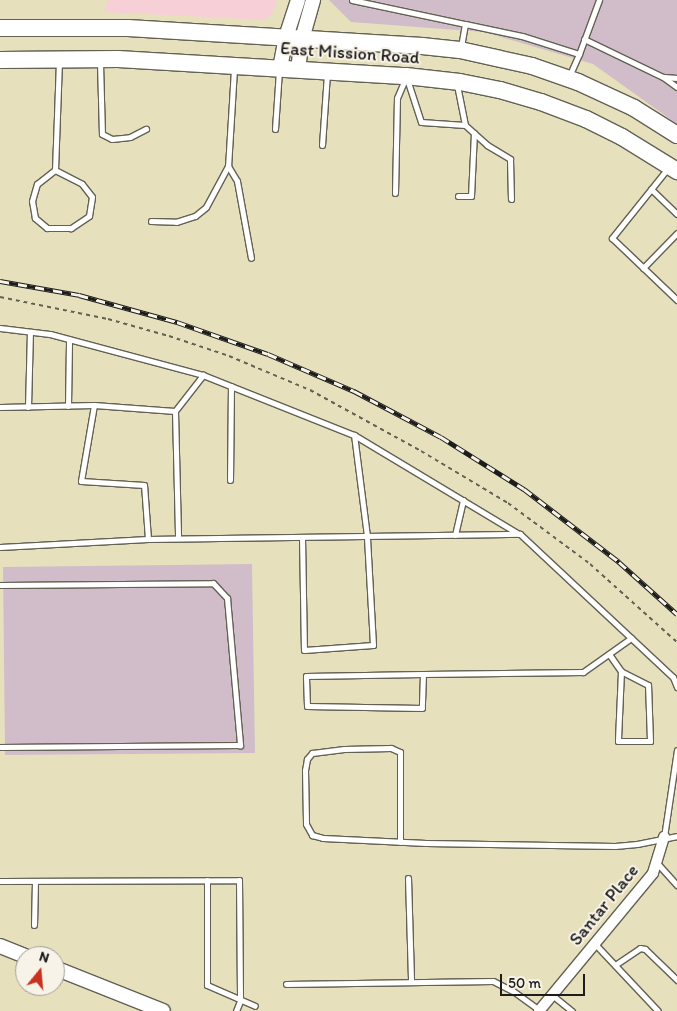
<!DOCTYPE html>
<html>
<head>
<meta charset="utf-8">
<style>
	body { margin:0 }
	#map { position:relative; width:677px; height:1011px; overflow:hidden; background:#e7e0bd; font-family:Itim,sans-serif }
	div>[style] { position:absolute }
	.built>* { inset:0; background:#f6cfd7 }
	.industrial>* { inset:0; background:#d1bdc9 }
	.path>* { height:2px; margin-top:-1px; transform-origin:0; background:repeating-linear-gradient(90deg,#636154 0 4px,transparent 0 8px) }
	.roads { filter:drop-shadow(1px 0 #636154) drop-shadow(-1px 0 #636154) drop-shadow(0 1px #636154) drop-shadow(0 -1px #636154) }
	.service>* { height:5px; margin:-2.5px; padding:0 2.5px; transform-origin:2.5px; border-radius:2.5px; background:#fff }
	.minor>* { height:10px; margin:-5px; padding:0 5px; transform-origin:5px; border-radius:5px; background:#fff }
	.secondary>* { height:14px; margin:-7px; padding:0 7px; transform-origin:7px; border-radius:7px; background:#fff }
	.primary>* { height:16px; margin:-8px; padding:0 8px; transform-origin:8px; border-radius:8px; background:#fff }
	.rail>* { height:5px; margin-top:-2.5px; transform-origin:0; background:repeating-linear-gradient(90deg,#f7f3e8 0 9px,#1c1c1c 0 18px); box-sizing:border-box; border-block:1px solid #1c1c1c }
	span { translate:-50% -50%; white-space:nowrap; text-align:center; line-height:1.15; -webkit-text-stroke:4px #f7f3e8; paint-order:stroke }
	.street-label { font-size:18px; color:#1c1c1c }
	.north { position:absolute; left:15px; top:946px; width:50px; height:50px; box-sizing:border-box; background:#f7f3e8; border:1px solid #9f9d96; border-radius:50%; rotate:17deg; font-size:14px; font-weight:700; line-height:20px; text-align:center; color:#1c1c1c }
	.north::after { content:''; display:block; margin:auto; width:18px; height:22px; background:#c8321e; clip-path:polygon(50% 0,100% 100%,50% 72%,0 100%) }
	.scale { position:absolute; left:500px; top:974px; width:85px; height:22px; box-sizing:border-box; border:2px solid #1c1c1c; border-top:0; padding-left:6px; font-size:15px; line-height:18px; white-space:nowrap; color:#1c1c1c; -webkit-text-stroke:4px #f7f3e8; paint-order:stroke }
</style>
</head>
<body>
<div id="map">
	<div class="built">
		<div style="clip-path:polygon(108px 0,277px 0,272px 14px,264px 20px,104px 12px)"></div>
	</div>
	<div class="industrial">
		<div style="clip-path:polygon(329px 0,677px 0,677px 124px,593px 64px,484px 32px,351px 22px)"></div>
		<div style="clip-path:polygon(252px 564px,255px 753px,5px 755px,3px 567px)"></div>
	</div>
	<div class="path">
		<div style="left:0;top:297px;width:110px;rotate:11.5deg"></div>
		<div style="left:108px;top:319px;width:63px;rotate:15.6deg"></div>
		<div style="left:169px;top:336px;width:63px;rotate:18.4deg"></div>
		<div style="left:229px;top:356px;width:88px;rotate:22.8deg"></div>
		<div style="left:310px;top:390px;width:127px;rotate:28.8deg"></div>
		<div style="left:421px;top:451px;width:101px;rotate:30.9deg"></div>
		<div style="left:508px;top:503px;width:102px;rotate:36.6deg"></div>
		<div style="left:590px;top:564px;width:117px;rotate:41.9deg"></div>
	</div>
	<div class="roads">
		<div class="service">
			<div style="left:352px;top:0;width:116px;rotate:12deg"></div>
			<div style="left:465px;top:24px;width:23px;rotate:100deg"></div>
			<div style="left:465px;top:24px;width:58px;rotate:11.9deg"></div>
			<div style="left:522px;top:36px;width:60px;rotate:17.5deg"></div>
			<div style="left:579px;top:54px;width:24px;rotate:114deg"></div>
			<div style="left:584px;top:39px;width:88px;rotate:25.7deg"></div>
			<div style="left:663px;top:77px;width:17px;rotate:36deg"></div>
			<div style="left:579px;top:54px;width:58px;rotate:-69.7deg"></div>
			<div style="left:100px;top:63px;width:71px;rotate:88.4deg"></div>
			<div style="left:102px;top:134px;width:11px;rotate:27deg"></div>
			<div style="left:112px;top:139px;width:18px;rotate:-6deg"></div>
			<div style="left:130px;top:137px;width:18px;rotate:-27deg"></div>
			<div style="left:234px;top:69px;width:97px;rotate:93.5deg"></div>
			<div style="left:228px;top:166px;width:17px;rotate:59deg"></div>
			<div style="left:237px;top:181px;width:78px;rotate:79.7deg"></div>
			<div style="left:664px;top:77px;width:13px;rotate:4deg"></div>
			<div style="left:407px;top:79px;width:45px;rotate:72deg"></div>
			<div style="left:421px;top:122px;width:44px;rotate:3.9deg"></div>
			<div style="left:465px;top:125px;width:41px;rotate:-101.3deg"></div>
			<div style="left:465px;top:125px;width:30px;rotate:42deg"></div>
			<div style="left:487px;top:145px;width:27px;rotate:31deg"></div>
			<div style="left:510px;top:159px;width:40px;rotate:88.6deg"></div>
			<div style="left:275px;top:129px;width:58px;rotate:-86.1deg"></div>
			<div style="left:322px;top:145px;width:71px;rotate:-86deg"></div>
			<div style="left:668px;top:168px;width:90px;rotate:128.7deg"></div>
			<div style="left:612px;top:238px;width:90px;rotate:43.6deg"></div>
			<div style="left:55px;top:170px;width:30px;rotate:27deg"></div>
			<div style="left:82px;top:184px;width:16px;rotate:52deg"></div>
			<div style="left:92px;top:197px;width:19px;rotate:99deg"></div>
			<div style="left:89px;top:216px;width:22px;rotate:146deg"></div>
			<div style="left:71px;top:228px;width:24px;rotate:180deg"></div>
			<div style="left:47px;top:228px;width:16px;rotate:-140deg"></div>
			<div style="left:35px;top:218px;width:17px;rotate:-100deg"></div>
			<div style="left:32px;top:201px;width:18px;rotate:-74deg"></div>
			<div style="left:37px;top:184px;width:23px;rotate:-38deg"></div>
			<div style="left:55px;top:170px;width:107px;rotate:-87.9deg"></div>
			<div style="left:651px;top:189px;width:36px;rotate:44deg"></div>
			<div style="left:395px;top:193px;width:95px;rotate:-88.8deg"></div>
			<div style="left:397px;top:98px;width:21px;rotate:-67deg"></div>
			<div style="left:458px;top:196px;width:13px"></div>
			<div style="left:471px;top:196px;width:63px;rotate:-87.3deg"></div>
			<div style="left:151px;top:221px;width:25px;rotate:2deg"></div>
			<div style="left:176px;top:222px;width:20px;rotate:-18deg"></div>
			<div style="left:195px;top:216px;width:14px;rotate:-39deg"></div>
			<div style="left:206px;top:207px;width:47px;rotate:-61.8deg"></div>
			<div style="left:643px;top:268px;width:49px;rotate:-45.8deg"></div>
			<div style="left:0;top:328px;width:50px;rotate:6.8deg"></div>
			<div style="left:50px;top:334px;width:158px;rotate:15deg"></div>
			<div style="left:203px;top:375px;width:162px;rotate:21.7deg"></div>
			<div style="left:354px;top:435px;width:192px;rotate:31deg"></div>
			<div style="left:68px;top:406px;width:67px;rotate:-89.1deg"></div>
			<div style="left:0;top:407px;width:94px;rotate:-1.2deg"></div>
			<div style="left:28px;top:407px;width:75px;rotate:-88.5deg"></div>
			<div style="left:175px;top:411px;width:127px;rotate:88.6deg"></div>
			<div style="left:230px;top:480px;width:94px;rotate:-89.4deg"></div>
			<div style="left:455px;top:535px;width:36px;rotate:-77deg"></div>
			<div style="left:302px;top:537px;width:113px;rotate:89deg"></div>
			<div style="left:304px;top:650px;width:69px;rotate:-4.1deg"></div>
			<div style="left:373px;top:645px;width:109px;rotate:-93.2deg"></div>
			<div style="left:367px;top:536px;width:102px;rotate:-97.3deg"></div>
			<div style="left:148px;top:539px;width:372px;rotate:-0.8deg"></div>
			<div style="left:520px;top:534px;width:209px;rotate:43.1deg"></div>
			<div style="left:673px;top:677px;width:11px;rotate:68deg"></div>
			<div style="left:0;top:547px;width:148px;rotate:-3.1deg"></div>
			<div style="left:148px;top:539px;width:54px;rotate:-94.2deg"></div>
			<div style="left:144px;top:485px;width:63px;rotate:-176.4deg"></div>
			<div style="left:81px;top:481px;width:77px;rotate:-80.3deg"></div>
			<div style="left:94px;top:405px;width:81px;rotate:4.2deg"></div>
			<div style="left:175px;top:411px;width:46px;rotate:-52.1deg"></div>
			<div style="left:0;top:585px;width:213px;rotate:-0.5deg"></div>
			<div style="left:213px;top:583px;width:21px;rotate:47deg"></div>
			<div style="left:227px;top:598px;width:148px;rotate:84.9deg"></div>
			<div style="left:240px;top:745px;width:240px;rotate:179.5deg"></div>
			<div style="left:609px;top:654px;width:21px;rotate:55deg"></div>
			<div style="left:621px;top:671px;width:70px;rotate:92.5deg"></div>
			<div style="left:618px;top:741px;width:32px"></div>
			<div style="left:650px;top:741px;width:56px;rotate:-92deg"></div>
			<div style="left:648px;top:685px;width:30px;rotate:-153deg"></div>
			<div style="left:423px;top:674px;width:34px;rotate:92deg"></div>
			<div style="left:422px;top:708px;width:115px;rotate:-179deg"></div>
			<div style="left:307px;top:706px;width:30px;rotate:-92deg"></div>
			<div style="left:306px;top:676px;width:117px;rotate:-1deg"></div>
			<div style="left:423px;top:674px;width:160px;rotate:-0.7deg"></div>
			<div style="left:583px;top:672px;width:59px;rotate:-35.3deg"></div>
			<div style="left:664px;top:837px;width:88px;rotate:-81.5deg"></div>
			<div style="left:400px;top:842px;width:90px;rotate:-90deg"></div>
			<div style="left:400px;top:752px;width:10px;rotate:-156deg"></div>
			<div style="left:391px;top:748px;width:47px;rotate:178.8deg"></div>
			<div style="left:344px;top:749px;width:32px;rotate:173deg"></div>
			<div style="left:312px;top:753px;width:8px;rotate:130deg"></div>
			<div style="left:307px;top:759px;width:11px;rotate:100deg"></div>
			<div style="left:305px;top:770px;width:54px;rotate:88.9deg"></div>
			<div style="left:306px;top:824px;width:13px;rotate:61deg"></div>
			<div style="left:312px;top:835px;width:11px;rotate:15deg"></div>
			<div style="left:323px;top:838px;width:103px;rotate:2.8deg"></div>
			<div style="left:426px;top:843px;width:189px;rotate:0.9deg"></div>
			<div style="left:615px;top:846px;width:22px;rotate:-5deg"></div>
			<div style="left:637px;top:844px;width:41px;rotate:-11.3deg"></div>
			<div style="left:657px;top:863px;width:30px;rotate:48deg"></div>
			<div style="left:408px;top:878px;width:104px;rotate:88.3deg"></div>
			<div style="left:207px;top:880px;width:105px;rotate:90deg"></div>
			<div style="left:207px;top:985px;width:52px;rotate:23.6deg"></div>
			<div style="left:0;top:881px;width:239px;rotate:-0.2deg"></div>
			<div style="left:239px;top:880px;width:121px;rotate:89.5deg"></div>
			<div style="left:240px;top:1001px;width:11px;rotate:112deg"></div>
			<div style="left:34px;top:925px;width:44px;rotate:-88.7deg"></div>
			<div style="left:595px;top:944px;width:92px;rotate:46.8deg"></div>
			<div style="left:615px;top:965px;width:30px;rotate:-34deg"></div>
			<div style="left:640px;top:948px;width:5px;rotate:11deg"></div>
			<div style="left:645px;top:949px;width:45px;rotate:44.1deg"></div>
			<div style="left:286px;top:984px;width:207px;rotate:-0.8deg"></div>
			<div style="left:493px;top:981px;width:22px;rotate:27deg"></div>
			<div style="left:513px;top:991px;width:32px;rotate:36deg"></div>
			<div style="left:552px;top:995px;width:26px;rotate:39deg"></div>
		</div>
		<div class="minor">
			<div style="left:539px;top:1011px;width:179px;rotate:-50.4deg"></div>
			<div style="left:653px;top:873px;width:38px;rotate:-73deg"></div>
		</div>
		<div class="secondary">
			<div style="left:280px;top:68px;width:32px;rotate:-79deg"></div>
			<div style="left:286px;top:37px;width:39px;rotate:-72deg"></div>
			<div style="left:298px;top:70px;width:31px;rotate:-83deg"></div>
			<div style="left:302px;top:39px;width:41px;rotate:-74.2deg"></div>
			<div style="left:0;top:946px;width:27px;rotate:22deg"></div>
			<div style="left:55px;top:968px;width:116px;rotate:21.7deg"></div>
		</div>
		<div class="primary">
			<div style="left:0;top:28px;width:128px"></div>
			<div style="left:128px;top:28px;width:295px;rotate:3.5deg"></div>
			<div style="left:422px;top:46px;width:38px;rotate:6deg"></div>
			<div style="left:460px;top:50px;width:74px;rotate:12.5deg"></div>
			<div style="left:532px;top:66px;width:49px;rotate:19.2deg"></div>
			<div style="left:578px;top:82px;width:62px;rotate:24.9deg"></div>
			<div style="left:634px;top:108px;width:51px;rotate:32.1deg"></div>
			<div style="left:0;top:60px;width:118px;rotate:-0.5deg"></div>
			<div style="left:118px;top:59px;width:289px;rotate:3.4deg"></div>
			<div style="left:406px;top:76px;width:54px;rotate:6.3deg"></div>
			<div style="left:460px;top:82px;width:41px;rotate:11.3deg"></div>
			<div style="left:500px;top:90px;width:43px;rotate:16.3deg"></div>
			<div style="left:541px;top:102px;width:48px;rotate:20.7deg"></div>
			<div style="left:586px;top:119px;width:40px;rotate:26.6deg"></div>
			<div style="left:622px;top:137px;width:65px;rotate:31.7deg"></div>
		</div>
	</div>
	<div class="rail">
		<div style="left:0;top:281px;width:80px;rotate:10deg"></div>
		<div style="left:79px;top:295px;width:102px;rotate:15.4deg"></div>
		<div style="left:177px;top:322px;width:96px;rotate:19.4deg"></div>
		<div style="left:268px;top:354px;width:94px;rotate:23.3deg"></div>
		<div style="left:354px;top:391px;width:98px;rotate:27.9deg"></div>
		<div style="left:441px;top:437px;width:98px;rotate:32.1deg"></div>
		<div style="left:524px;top:489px;width:120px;rotate:37.5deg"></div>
		<div style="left:619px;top:562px;width:78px;rotate:41.9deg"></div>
	</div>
	<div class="street-label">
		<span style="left:350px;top:53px;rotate:4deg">East Mission Road</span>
		<span style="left:604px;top:905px;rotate:-51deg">Santar Place</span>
	</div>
	<div class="north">N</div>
	<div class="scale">50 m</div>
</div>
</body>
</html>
